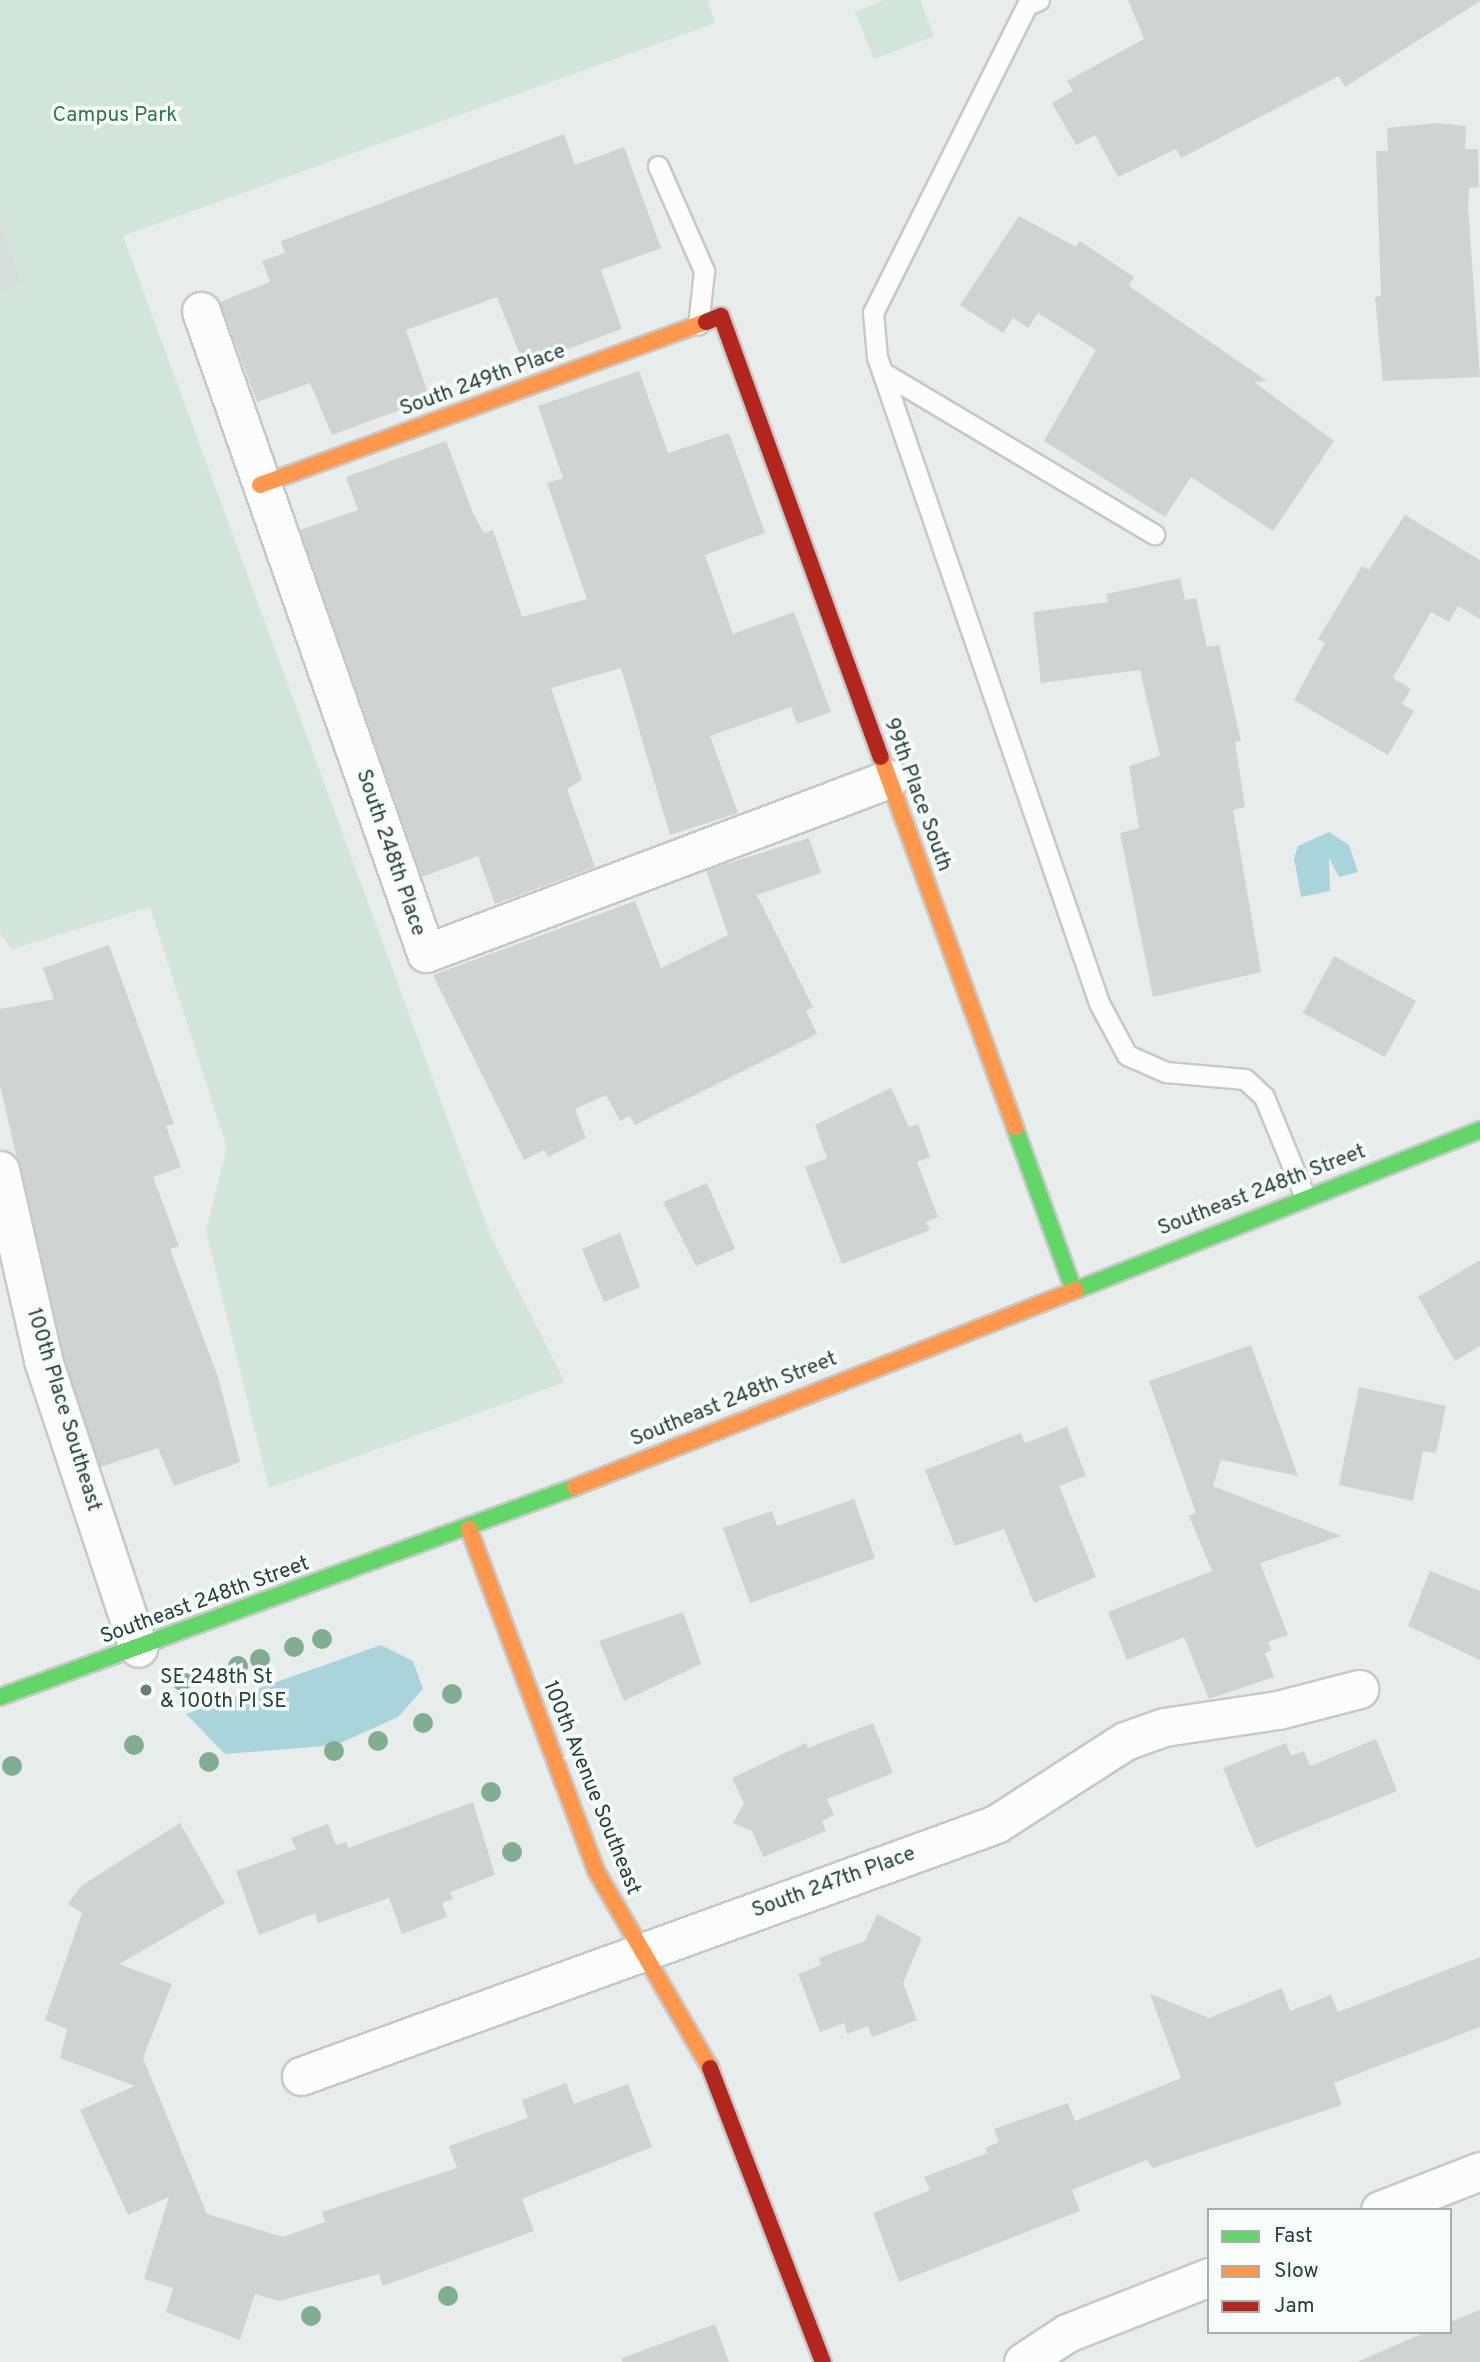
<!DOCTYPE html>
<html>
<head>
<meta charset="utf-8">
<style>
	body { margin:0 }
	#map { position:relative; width:1480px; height:2362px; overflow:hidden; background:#e8edeb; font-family:Overpass,sans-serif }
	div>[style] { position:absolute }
	.built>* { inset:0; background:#d6dedb }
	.green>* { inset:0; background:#d1e6d8 }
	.water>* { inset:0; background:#a9d4db }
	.building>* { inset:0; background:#cfd4d2 }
	.roads { filter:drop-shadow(2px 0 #c5cac8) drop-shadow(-2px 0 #c5cac8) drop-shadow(0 2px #c5cac8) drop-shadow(0 -2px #c5cac8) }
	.lane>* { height:19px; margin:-9.5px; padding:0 9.5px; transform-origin:9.5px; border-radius:9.5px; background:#fcfcfc }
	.street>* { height:37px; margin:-18.5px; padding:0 18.5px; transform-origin:18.5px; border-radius:18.5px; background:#fcfcfc }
	.fast>* { height:16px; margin:-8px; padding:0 8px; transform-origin:8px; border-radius:8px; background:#63d668 }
	.slow>* { height:16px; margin:-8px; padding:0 8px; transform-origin:8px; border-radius:8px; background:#ff974d }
	.jam>* { height:16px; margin:-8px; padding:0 8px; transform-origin:8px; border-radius:8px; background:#b3261e }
	.trees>* { width:20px; height:20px; margin:-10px; border-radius:50%; background:#81ae93 }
	.dots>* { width:19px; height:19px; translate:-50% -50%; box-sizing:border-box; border:4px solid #f7fbf9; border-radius:50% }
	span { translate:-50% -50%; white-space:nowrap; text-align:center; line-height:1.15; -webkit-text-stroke:7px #f7fbf9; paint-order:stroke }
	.park-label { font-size:21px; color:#2d7a4b }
	.street-label { font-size:21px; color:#24423a }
	.poi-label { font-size:21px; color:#24423a }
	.left { translate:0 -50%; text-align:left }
	.legend { position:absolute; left:1207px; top:2208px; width:245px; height:126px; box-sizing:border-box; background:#f7fbf9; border:2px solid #a3b1ad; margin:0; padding:9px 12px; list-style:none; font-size:21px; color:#24423a }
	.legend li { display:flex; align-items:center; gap:14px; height:35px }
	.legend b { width:35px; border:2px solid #a3b1ad }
</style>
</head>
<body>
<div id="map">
	<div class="built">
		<div style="clip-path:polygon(0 220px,22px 283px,0 292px)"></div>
	</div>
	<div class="green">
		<div style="clip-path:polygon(0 0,707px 0,715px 23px,123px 236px,491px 1237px,565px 1382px,269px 1488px,206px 1231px,227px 1148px,150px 907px,12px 949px,0 934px,0 292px,22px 283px,0 220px)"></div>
		<div style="clip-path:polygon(884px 0,920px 0,934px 36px,874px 59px,855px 12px)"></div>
	</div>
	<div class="water">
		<div style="clip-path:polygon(1329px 832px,1349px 845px,1358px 872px,1339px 877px,1329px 858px,1330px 891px,1301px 897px,1294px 858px,1298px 846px)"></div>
		<div style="clip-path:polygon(381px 1645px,413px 1661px,423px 1689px,398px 1717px,336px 1745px,225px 1754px,186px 1714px)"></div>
	</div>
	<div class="building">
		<div style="clip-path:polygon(1128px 0,1480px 0,1480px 1px,1345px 87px,1339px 76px,1181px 158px,1176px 149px,1118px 177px,1095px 135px,1076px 145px,1052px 103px,1073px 91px,1067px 81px,1144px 39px)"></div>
		<div style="clip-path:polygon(1437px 123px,1466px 126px,1465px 149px,1478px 149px,1479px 187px,1469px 188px,1468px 206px,1480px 377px,1383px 381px,1375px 297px,1381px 296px,1376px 151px,1388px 151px,1387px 128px)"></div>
		<div style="clip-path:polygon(564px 134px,575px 165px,624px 147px,661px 248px,601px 270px,622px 329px,524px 365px,497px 297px,406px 330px,430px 399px,332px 435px,310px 383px,257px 402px,220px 302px,270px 282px,262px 261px,285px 253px,281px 241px)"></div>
		<div style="clip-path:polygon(1019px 216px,1076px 247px,1080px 241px,1134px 277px,1129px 286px,1267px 381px,1254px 382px,1334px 441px,1273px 531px,1191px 477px,1165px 517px,1044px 441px,1096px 350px,1038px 313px,1028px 328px,1013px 318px,1003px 333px,960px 305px)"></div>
		<div style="clip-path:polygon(639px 371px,668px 453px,729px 433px,765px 533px,705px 555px,733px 634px,794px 612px,831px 712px,797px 724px,791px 707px,710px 736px,738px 813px,670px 835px,621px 668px,551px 688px,582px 780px,567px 789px,595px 867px,495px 904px,478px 856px,422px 877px,300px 530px,358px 510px,346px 477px,446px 441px,473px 513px,484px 533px,493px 530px,522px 617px,587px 599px,547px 483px,563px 478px,538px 406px)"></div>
		<div style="clip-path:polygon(1405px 515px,1480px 560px,1480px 619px,1458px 606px,1449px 622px,1431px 612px,1393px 678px,1411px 689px,1402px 704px,1414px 711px,1388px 755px,1294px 700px,1325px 643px,1318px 639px,1362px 566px,1369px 570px)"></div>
		<div style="clip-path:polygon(1180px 578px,1185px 600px,1196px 598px,1207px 647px,1219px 645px,1241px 741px,1235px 742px,1245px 807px,1233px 810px,1261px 972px,1153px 997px,1120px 833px,1139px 828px,1129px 766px,1160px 756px,1140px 670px,1041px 683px,1033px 612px,1108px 602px,1106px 594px)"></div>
		<div style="clip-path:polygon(809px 838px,821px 873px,757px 895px,813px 1007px,806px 1011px,817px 1034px,635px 1125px,630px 1116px,620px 1121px,606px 1095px,575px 1109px,586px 1138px,548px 1157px,544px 1150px,524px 1160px,433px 975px,635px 901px,661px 968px,728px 935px,706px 870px)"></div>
		<div style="clip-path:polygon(109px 945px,174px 1124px,166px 1126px,181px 1167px,153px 1177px,179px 1246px,170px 1249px,218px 1377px,240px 1462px,174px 1486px,158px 1448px,100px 1467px,63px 1354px,0 1086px,0 1009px,54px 999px,43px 968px)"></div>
		<div style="clip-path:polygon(1334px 956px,1416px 1001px,1385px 1057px,1303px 1013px)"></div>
		<div style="clip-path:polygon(891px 1088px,909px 1127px,918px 1124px,930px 1157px,917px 1162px,938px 1217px,926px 1222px,930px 1230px,842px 1264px,805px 1167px,827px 1158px,815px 1125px)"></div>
		<div style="clip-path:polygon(707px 1183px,735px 1249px,696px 1266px,663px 1202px)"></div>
		<div style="clip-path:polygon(620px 1233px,640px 1287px,604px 1302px,582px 1249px)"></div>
		<div style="clip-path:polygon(1480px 1260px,1480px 1346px,1455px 1361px,1418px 1297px)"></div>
		<div style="clip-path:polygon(1251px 1345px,1298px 1476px,1221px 1460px,1213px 1486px,1341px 1536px,1260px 1563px,1288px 1635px,1268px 1642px,1271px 1650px,1265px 1653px,1274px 1677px,1209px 1699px,1184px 1637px,1127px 1660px,1108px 1612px,1212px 1571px,1189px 1516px,1196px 1513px,1149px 1381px)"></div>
		<div style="clip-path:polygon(1359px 1387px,1446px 1406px,1436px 1453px,1423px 1451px,1413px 1501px,1339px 1485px)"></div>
		<div style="clip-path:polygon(1067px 1427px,1086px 1476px,1059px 1486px,1096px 1577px,1034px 1603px,1004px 1529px,955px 1546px,925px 1470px,1021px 1433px,1025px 1443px)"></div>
		<div style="clip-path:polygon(854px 1499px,875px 1558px,750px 1603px,723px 1528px,772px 1511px,777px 1526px)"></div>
		<div style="clip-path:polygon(1430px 1571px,1480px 1591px,1480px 1660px,1408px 1626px)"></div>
		<div style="clip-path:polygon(683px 1612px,701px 1664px,624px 1701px,599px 1641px)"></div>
		<div style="clip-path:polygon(873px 1723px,893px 1773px,827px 1799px,834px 1815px,822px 1821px,826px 1831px,763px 1857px,752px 1831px,733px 1823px,744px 1803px,732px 1778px,806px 1743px,808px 1748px)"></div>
		<div style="clip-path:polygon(1376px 1739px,1397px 1791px,1256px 1848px,1223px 1768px,1286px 1743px,1291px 1756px,1304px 1751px,1310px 1766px)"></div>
		<div style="clip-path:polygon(473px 1802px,495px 1875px,450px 1892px,453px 1899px,442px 1903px,447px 1917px,402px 1934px,389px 1898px,318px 1923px,315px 1913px,259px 1935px,236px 1871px,296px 1849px,291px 1838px,328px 1824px,336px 1845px,346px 1842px,348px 1848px)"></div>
		<div style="clip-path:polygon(180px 1823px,225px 1903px,119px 1964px,172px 1984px,143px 2058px,207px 2214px,283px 2237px,325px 2222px,322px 2212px,457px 2168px,449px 2146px,528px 2118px,522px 2100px,566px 2083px,574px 2104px,628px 2084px,652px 2147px,522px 2199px,534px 2231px,383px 2286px,379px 2274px,279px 2301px,255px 2294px,240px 2340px,166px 2312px,173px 2288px,144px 2279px,169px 2197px,128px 2215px,80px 2110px,135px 2086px,60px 2058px,67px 2029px,45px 2020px,82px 1913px,68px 1904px,81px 1886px)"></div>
		<div style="clip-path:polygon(877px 1914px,922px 1938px,903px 1983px,917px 2020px,872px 2037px,868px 2026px,847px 2034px,844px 2023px,820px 2032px,798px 1974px,821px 1965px,819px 1958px,865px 1941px)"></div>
		<div style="clip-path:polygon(1480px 1957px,1480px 2027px,1334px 2083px,1342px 2105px,1153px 2168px,1147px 2160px,1072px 2190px,1080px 2211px,899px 2282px,873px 2213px,930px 2190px,924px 2177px,987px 2153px,985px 2148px,999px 2142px,994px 2129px,1068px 2103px,1075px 2121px,1181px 2078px,1150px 1994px,1209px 2018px,1282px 1988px,1290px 2011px,1331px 1995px,1338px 2012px)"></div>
		<div style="clip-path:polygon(1480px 2310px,1480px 2362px,1357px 2362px,1426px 2332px,1450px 2332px,1450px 2322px)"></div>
		<div style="clip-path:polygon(715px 2324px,729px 2362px,622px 2362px,622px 2358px)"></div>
	</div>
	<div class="roads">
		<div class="lane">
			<div style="left:1039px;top:0;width:13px;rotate:157deg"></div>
			<div style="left:1027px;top:5px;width:343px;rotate:116.6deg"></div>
			<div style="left:873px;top:312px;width:45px;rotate:84.9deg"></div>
			<div style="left:877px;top:357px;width:683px;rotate:71.03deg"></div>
			<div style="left:1099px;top:1003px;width:59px;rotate:61.7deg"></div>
			<div style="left:1127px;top:1055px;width:43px;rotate:23.6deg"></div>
			<div style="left:1166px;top:1072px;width:79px;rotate:5.1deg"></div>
			<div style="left:1245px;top:1079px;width:26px;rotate:43deg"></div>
			<div style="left:1264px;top:1097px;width:108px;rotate:67.7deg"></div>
			<div style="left:658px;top:166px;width:115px;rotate:66.3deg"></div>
			<div style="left:704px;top:271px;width:54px;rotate:96.3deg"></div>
			<div style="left:882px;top:372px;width:317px;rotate:30.8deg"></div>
		</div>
		<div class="street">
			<div style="left:201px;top:311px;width:680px;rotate:70.69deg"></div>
			<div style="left:426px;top:953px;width:495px;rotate:-20.6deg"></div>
			<div style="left:0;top:1170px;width:195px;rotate:77.2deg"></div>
			<div style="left:43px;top:1360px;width:303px;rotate:71.7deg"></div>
			<div style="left:301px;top:2076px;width:739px;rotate:-19.93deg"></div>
			<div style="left:996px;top:1824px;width:153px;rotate:-32.8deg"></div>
			<div style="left:1125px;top:1741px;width:41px;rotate:-19.7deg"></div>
			<div style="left:1164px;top:1727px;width:115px;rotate:-8.5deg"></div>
			<div style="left:1278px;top:1710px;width:84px;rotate:-14.5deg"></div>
			<div style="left:1380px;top:2210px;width:107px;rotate:-21.3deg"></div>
			<div style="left:1023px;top:2362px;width:53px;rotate:-33.4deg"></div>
			<div style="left:1067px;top:2333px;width:153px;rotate:-21.5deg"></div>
		</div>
		<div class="fast">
			<div style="left:1015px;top:1128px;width:170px;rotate:70.1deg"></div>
			<div style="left:1076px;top:1290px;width:435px;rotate:-21.6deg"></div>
			<div style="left:0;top:1697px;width:612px;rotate:-20.06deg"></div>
		</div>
		<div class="slow">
			<div style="left:260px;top:485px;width:475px;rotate:-20.1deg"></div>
			<div style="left:881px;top:757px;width:394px;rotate:70.1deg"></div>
			<div style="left:575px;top:1487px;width:538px;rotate:-21.47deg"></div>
			<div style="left:469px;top:1529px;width:365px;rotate:69.6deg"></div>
			<div style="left:596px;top:1871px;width:228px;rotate:59.9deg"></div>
		</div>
		<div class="jam">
			<div style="left:706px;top:322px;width:16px;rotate:-22deg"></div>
			<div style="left:721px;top:316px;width:469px;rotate:70.1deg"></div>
			<div style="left:710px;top:2068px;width:315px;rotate:69deg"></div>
		</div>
	</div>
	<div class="trees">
		<div style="left:322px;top:1639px"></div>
		<div style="left:294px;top:1647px"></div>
		<div style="left:260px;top:1659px"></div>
		<div style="left:238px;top:1666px"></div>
		<div style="left:182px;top:1681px"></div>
		<div style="left:452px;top:1694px"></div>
		<div style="left:423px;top:1723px"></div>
		<div style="left:378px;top:1741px"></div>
		<div style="left:134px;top:1745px"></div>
		<div style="left:334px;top:1751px"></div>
		<div style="left:209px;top:1762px"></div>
		<div style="left:12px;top:1766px"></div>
		<div style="left:491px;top:1792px"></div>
		<div style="left:512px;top:1852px"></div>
		<div style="left:448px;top:2296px"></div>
		<div style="left:311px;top:2316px"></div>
	</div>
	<div class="dots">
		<div style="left:146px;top:1690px;background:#697e78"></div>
	</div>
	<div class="park-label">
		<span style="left:115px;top:116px">Campus Park</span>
	</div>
	<div class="street-label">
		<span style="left:483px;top:381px;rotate:-20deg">South 249th Place</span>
		<span style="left:917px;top:795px;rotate:70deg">99th Place South</span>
		<span style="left:390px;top:853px;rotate:71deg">South 248th Place</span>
		<span style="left:1262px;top:1191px;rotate:-21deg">Southeast 248th Street</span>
		<span style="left:734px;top:1400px;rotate:-22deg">Southeast 248th Street</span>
		<span style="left:63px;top:1410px;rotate:73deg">100th Place Southeast</span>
		<span style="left:205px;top:1601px;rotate:-20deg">Southeast 248th Street</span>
		<span style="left:591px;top:1788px;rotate:68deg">100th Avenue Southeast</span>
		<span style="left:834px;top:1883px;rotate:-20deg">South 247th Place</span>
	</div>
	<div class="poi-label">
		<span class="left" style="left:160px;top:1690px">SE 248th St<br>&amp; 100th Pl SE</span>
	</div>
	<ul class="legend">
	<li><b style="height:9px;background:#63d668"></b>Fast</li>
	<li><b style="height:9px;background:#ff974d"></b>Slow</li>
	<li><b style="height:9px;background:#b3261e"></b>Jam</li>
	</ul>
</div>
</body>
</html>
